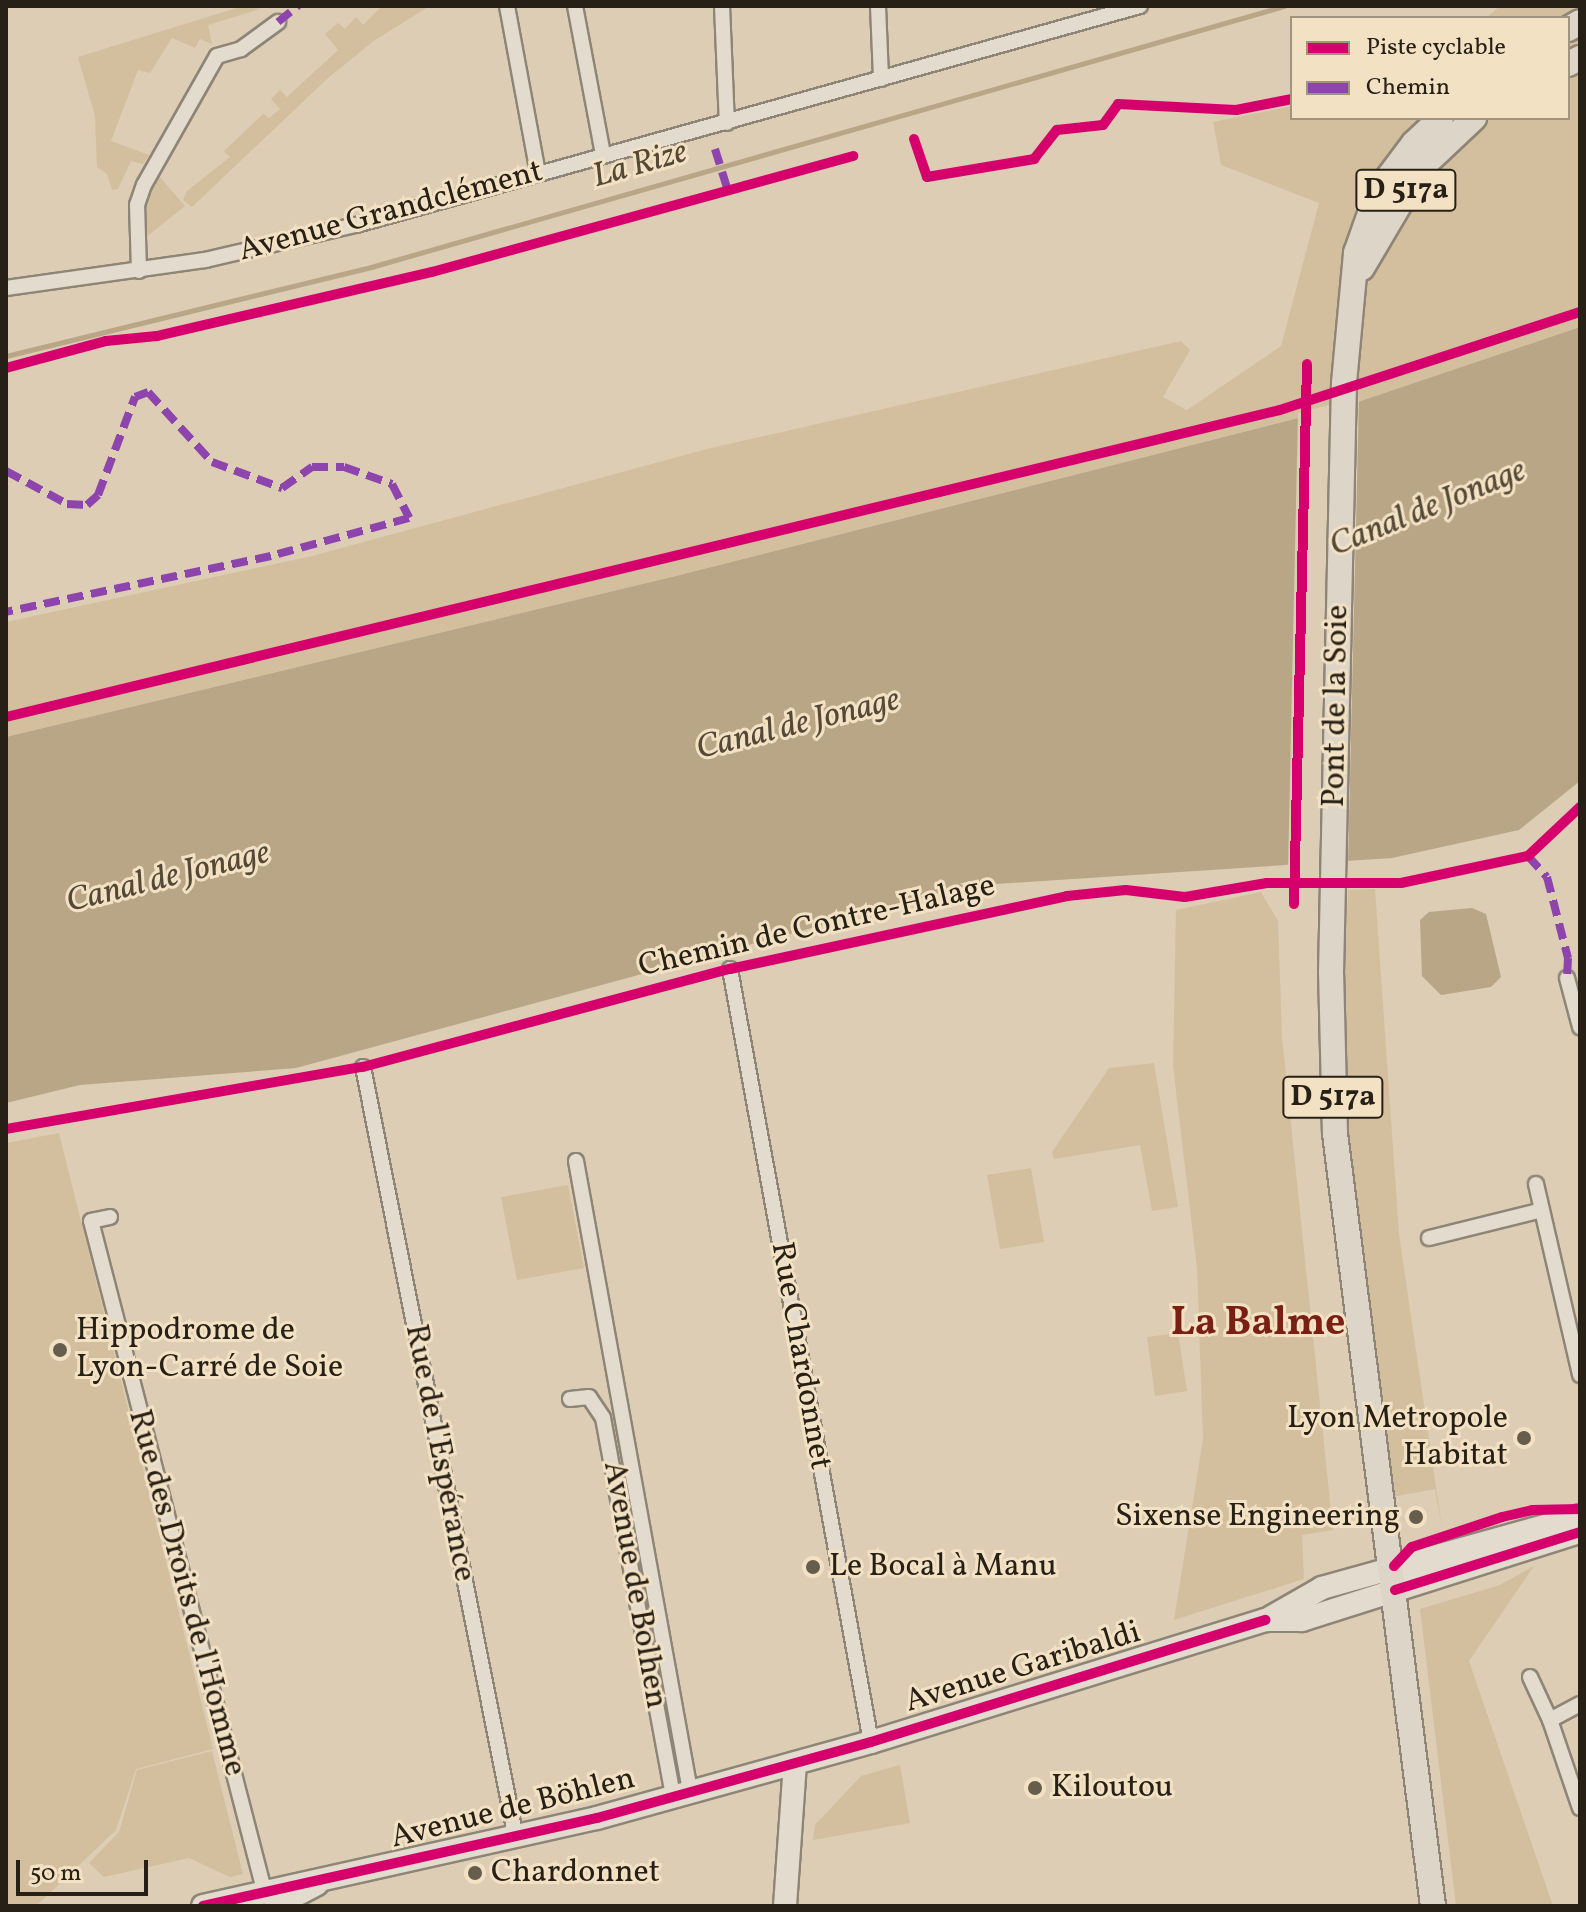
<!DOCTYPE html>
<html>
<head>
<meta charset="utf-8">
<style>
	body { margin:0 }
	#map { position:relative; width:1586px; height:1912px; overflow:hidden; background:#dccdb4; font-family:Vollkorn,serif }
	div>[style] { position:absolute }
	.green>* { inset:0; background:#d3bf9e }
	.water>* { inset:0; background:#b8a687 }
	.pier>* { inset:0; background:#dccdb4 }
	.stream>* { height:5px; margin:-2.5px; padding:0 2.5px; transform-origin:2.5px; border-radius:2.5px; background:#b8a687 }
	.roads { filter:drop-shadow(2px 0 #8e8576) drop-shadow(-2px 0 #8e8576) drop-shadow(0 2px #8e8576) drop-shadow(0 -2px #8e8576) }
	.street>* { height:14px; margin:-7px; padding:0 7px; transform-origin:7px; border-radius:7px; background:#e3dbce }
	.secondary>* { height:22px; margin:-11px; padding:0 11px; transform-origin:11px; border-radius:11px; background:#e3dbce }
	.primary>* { height:24px; margin:-12px; padding:0 12px; transform-origin:12px; border-radius:12px; background:#ddd5c7 }
	.quiet>* { height:8px; margin-top:-4px; transform-origin:0; background:repeating-linear-gradient(90deg,#8e44ad 0 16px,transparent 0 24px) }
	.cycleway>* { height:10px; margin:-5px; padding:0 5px; transform-origin:5px; border-radius:5px; background:#d6006c }
	.dots>* { width:22px; height:22px; translate:-50% -50%; box-sizing:border-box; border:4px solid #f3e1c4; border-radius:50% }
	span { translate:-50% -50%; white-space:nowrap; text-align:center; line-height:1.15; -webkit-text-stroke:6px #f3e1c4; paint-order:stroke }
	.shield-label span { padding:2px 6px; background:#f3e1c4; border:2px solid; border-radius:6px; -webkit-text-stroke-width:0 }
	.shield-label { font-size:30px; color:#272016; font-weight:700 }
	.street-label { font-size:32px; color:#272016 }
	.poi-label { font-size:32px; color:#272016 }
	.left { translate:0 -50%; text-align:left }
	.right { translate:-100% -50%; text-align:right }
	.water-label { font-size:34px; color:#544937; font-style:italic }
	.district-label { font-size:40px; color:#7a1f14; font-weight:700 }
	.frame { position:absolute; inset:0; border:8px solid #272016; pointer-events:none }
	.legend { position:absolute; left:1290px; top:16px; width:280px; height:104px; box-sizing:border-box; background:#f3e1c4; border:2px solid #a1947e; margin:0; padding:10px 14px; list-style:none; font-size:24px; color:#272016 }
	.legend li { display:flex; align-items:center; gap:16px; height:40px }
	.legend b { width:40px; border:2px solid #a1947e }
	.scale { position:absolute; left:16px; top:1860px; width:132px; height:36px; box-sizing:border-box; border:4px solid #272016; border-top:0; padding-left:10px; font-size:24px; line-height:28px; white-space:nowrap; color:#272016; -webkit-text-stroke:6px #f3e1c4; paint-order:stroke }
</style>
</head>
<body>
<div id="map">
	<div class="green">
		<div style="clip-path:polygon(243px 6px,260px 9px,208px 25px,212px 44px,200px 39px,195px 48px,172px 38px,150px 73px,138px 70px,111px 141px,149px 155px,143px 164px,131px 161px,118px 189px,112px 190px,107px 174px,97px 167px,95px 116px,78px 57px)"></div>
		<div style="clip-path:polygon(382px 6px,430px 6px,375px 40px,328px 78px,192px 207px,183px 200px,187px 191px,230px 157px,224px 151px,263px 114px,269px 118px,280px 109px,271px 99px,280px 90px,287px 97px,338px 50px,325px 34px,338px 23px,345px 29px,356px 17px,363px 25px)"></div>
		<div style="clip-path:polygon(1500px 6px,1580px 6px,1580px 327px,1346px 406px,676px 576px,6px 737px,6px 622px,312px 556px,707px 449px,1181px 341px,1190px 350px,1163px 397px,1187px 410px,1281px 346px,1319px 203px,1221px 165px,1213px 122px,1292px 106px,1292px 118px,1568px 118px,1568px 18px,1486px 18px)"></div>
		<div style="clip-path:polygon(158px 175px,185px 206px,145px 238px,144px 207px)"></div>
		<div style="clip-path:polygon(1375px 889px,1399px 1234px,1442px 1528px,1435px 1489px,1392px 1497px,1365px 1292px,1343px 1075px,1340px 920px,1347px 920px,1348px 890px)"></div>
		<div style="clip-path:polygon(1261px 892px,1278px 921px,1282px 1037px,1333px 1530px,1302px 1535px,1304px 1579px,1174px 1620px,1203px 1439px,1197px 1268px,1173px 1066px,1176px 910px)"></div>
		<div style="clip-path:polygon(1154px 1063px,1178px 1207px,1152px 1211px,1140px 1145px,1054px 1159px,1052px 1152px,1109px 1068px)"></div>
		<div style="clip-path:polygon(59px 1133px,213px 1749px,136px 1769px,116px 1830px,36px 1906px,6px 1906px,6px 1143px)"></div>
		<div style="clip-path:polygon(1031px 1168px,1044px 1242px,1000px 1249px,987px 1175px)"></div>
		<div style="clip-path:polygon(568px 1185px,584px 1268px,517px 1280px,501px 1197px)"></div>
		<div style="clip-path:polygon(1178px 1333px,1187px 1391px,1155px 1396px,1147px 1337px)"></div>
		<div style="clip-path:polygon(1534px 1566px,1469px 1661px,1553px 1906px,1456px 1906px,1420px 1609px,1500px 1585px)"></div>
		<div style="clip-path:polygon(212px 1751px,243px 1874px,230px 1877px,189px 1858px,104px 1877px,89px 1863px,119px 1832px,137px 1770px)"></div>
		<div style="clip-path:polygon(900px 1765px,910px 1823px,813px 1840px,815px 1825px,861px 1776px)"></div>
	</div>
	<div class="water">
		<div style="clip-path:polygon(1580px 327px,1580px 781px,1519px 830px,1392px 858px,966px 886px,296px 1068px,80px 1085px,6px 1103px,6px 737px,676px 576px,1346px 406px)"></div>
		<div style="clip-path:polygon(1472px 908px,1486px 914px,1501px 977px,1491px 987px,1441px 995px,1422px 976px,1420px 920px,1429px 912px)"></div>
	</div>
	<div class="pier">
		<div style="clip-path:polygon(1359px 397px,1348px 865px,1288px 869px,1298px 413px)"></div>
	</div>
	<div class="stream">
		<div style="left:6px;top:356px;width:376px;rotate:-13.7deg"></div>
		<div style="left:371px;top:267px;width:950px;rotate:-15.95deg"></div>
	</div>
	<div class="roads">
		<div class="street">
			<div style="left:507px;top:6px;width:170px;rotate:79.5deg"></div>
			<div style="left:575px;top:6px;width:151px;rotate:79.3deg"></div>
			<div style="left:722px;top:6px;width:117px;rotate:87.6deg"></div>
			<div style="left:878px;top:6px;width:73px;rotate:87.6deg"></div>
			<div style="left:139px;top:271px;width:66px;rotate:-91.7deg"></div>
			<div style="left:137px;top:205px;width:21px;rotate:-71deg"></div>
			<div style="left:144px;top:185px;width:148px;rotate:-60.5deg"></div>
			<div style="left:217px;top:56px;width:25px;rotate:-16deg"></div>
			<div style="left:241px;top:49px;width:46px;rotate:-36.1deg"></div>
			<div style="left:6px;top:288px;width:201px;rotate:-8deg"></div>
			<div style="left:205px;top:260px;width:155px;rotate:-13.1deg"></div>
			<div style="left:356px;top:225px;width:814px;rotate:-15.61deg"></div>
			<div style="left:730px;top:969px;width:786px;rotate:79.66deg"></div>
			<div style="left:1567px;top:978px;width:51px;rotate:75.1deg"></div>
			<div style="left:363px;top:1067px;width:786px;rotate:78.78deg"></div>
			<div style="left:576px;top:1161px;width:640px;rotate:79.74deg"></div>
			<div style="left:1536px;top:1184px;width:196px;rotate:77deg"></div>
			<div style="left:110px;top:1217px;width:19px;rotate:168deg"></div>
			<div style="left:91px;top:1221px;width:691px;rotate:75.5deg"></div>
			<div style="left:1429px;top:1238px;width:116px;rotate:-13.9deg"></div>
			<div style="left:570px;top:1399px;width:19px;rotate:-6deg"></div>
			<div style="left:589px;top:1397px;width:25px;rotate:56deg"></div>
			<div style="left:603px;top:1418px;width:384px;rotate:79.5deg"></div>
			<div style="left:1530px;top:1677px;width:47px;rotate:65.1deg"></div>
			<div style="left:1580px;top:1704px;width:34px;rotate:152deg"></div>
			<div style="left:1550px;top:1720px;width:93px;rotate:71.2deg"></div>
		</div>
		<div class="secondary">
			<div style="left:1266px;top:1620px;width:64px;rotate:-29.7deg"></div>
			<div style="left:1322px;top:1588px;width:268px;rotate:-15.6deg"></div>
			<div style="left:203px;top:1906px;width:404px;rotate:-12.6deg"></div>
			<div style="left:597px;top:1818px;width:284px;rotate:-15.5deg"></div>
			<div style="left:871px;top:1742px;width:413px;rotate:-17.2deg"></div>
			<div style="left:1266px;top:1620px;width:36px"></div>
			<div style="left:1302px;top:1620px;width:292px;rotate:-17.6deg"></div>
			<div style="left:275px;top:1906px;width:47px;rotate:-27.6deg"></div>
			<div style="left:785px;top:1906px;width:143px;rotate:-86deg"></div>
		</div>
		<div class="primary">
			<div style="left:1568px;top:29px;width:14px;rotate:-30deg"></div>
			<div style="left:1568px;top:64px;width:13px;rotate:-27deg"></div>
			<div style="left:1362px;top:268px;width:116px;rotate:-59.5deg"></div>
			<div style="left:1421px;top:168px;width:73px;rotate:-43.3deg"></div>
			<div style="left:1433px;top:1906px;width:778px;rotate:-97.23deg"></div>
			<div style="left:1335px;top:1134px;width:161px;rotate:-91.4deg"></div>
			<div style="left:1331px;top:973px;width:590px;rotate:-88.74deg"></div>
			<div style="left:1344px;top:383px;width:131px;rotate:-84.7deg"></div>
			<div style="left:1356px;top:253px;width:66px;rotate:-70.5deg"></div>
			<div style="left:1378px;top:191px;width:60px;rotate:-53.1deg"></div>
			<div style="left:1414px;top:143px;width:37px;rotate:-43deg"></div>
		</div>
	</div>
	<div class="quiet">
		<div style="left:278px;top:22px;width:26px;rotate:-39deg"></div>
		<div style="left:715px;top:149px;width:44px;rotate:72.8deg"></div>
		<div style="left:6px;top:471px;width:69px;rotate:28.4deg"></div>
		<div style="left:67px;top:504px;width:20px;rotate:3deg"></div>
		<div style="left:87px;top:505px;width:15px;rotate:-42deg"></div>
		<div style="left:98px;top:495px;width:105px;rotate:-69.3deg"></div>
		<div style="left:135px;top:397px;width:14px;rotate:-21deg"></div>
		<div style="left:148px;top:392px;width:95px;rotate:47.6deg"></div>
		<div style="left:212px;top:462px;width:75px;rotate:20.4deg"></div>
		<div style="left:282px;top:488px;width:37px;rotate:-35deg"></div>
		<div style="left:312px;top:467px;width:32px"></div>
		<div style="left:344px;top:467px;width:51px;rotate:19.5deg"></div>
		<div style="left:392px;top:484px;width:38px;rotate:63deg"></div>
		<div style="left:409px;top:518px;width:143px;rotate:164.6deg"></div>
		<div style="left:271px;top:556px;width:271px;rotate:168.1deg"></div>
		<div style="left:1528px;top:856px;width:28px;rotate:48deg"></div>
		<div style="left:1547px;top:877px;width:84px;rotate:75.5deg"></div>
		<div style="left:1568px;top:958px;width:20px;rotate:93deg"></div>
	</div>
	<div class="cycleway">
		<div style="left:914px;top:139px;width:40px;rotate:71.1deg"></div>
		<div style="left:927px;top:177px;width:109px;rotate:-9.5deg"></div>
		<div style="left:1034px;top:159px;width:37px;rotate:-52deg"></div>
		<div style="left:1057px;top:130px;width:46px;rotate:-6.2deg"></div>
		<div style="left:1103px;top:125px;width:26px;rotate:-54deg"></div>
		<div style="left:1118px;top:104px;width:118px;rotate:2.9deg"></div>
		<div style="left:1236px;top:110px;width:57px;rotate:-11.1deg"></div>
		<div style="left:6px;top:368px;width:104px;rotate:-15.1deg"></div>
		<div style="left:106px;top:341px;width:51px;rotate:-5.6deg"></div>
		<div style="left:157px;top:336px;width:282px;rotate:-13.1deg"></div>
		<div style="left:432px;top:272px;width:437px;rotate:-15.4deg"></div>
		<div style="left:6px;top:717px;width:1310px;rotate:-13.55deg"></div>
		<div style="left:1280px;top:410px;width:316px;rotate:-18.1deg"></div>
		<div style="left:1294px;top:904px;width:540px;rotate:-88.62deg"></div>
		<div style="left:6px;top:1129px;width:362px;rotate:-9.9deg"></div>
		<div style="left:363px;top:1067px;width:380px;rotate:-15deg"></div>
		<div style="left:730px;top:969px;width:345px;rotate:-12.2deg"></div>
		<div style="left:1067px;top:896px;width:59px;rotate:-5.8deg"></div>
		<div style="left:1126px;top:890px;width:59px;rotate:6.8deg"></div>
		<div style="left:1185px;top:897px;width:83px;rotate:-9.7deg"></div>
		<div style="left:1267px;top:883px;width:134px"></div>
		<div style="left:1401px;top:883px;width:130px;rotate:-12deg"></div>
		<div style="left:1528px;top:856px;width:71px;rotate:-43.3deg"></div>
		<div style="left:1394px;top:1566px;width:26px;rotate:-47deg"></div>
		<div style="left:1412px;top:1547px;width:95px;rotate:-18.4deg"></div>
		<div style="left:1502px;top:1517px;width:31px;rotate:-13deg"></div>
		<div style="left:1532px;top:1510px;width:48px;rotate:-1.2deg"></div>
		<div style="left:1395px;top:1590px;width:194px;rotate:-17.4deg"></div>
		<div style="left:203px;top:1906px;width:404px;rotate:-12.6deg"></div>
		<div style="left:597px;top:1818px;width:284px;rotate:-15.5deg"></div>
		<div style="left:871px;top:1742px;width:413px;rotate:-17.2deg"></div>
	</div>
	<div class="dots">
		<div style="left:60px;top:1350px;background:#665d4d"></div>
		<div style="left:1524px;top:1438px;background:#665d4d"></div>
		<div style="left:1416px;top:1517px;background:#665d4d"></div>
		<div style="left:813px;top:1567px;background:#665d4d"></div>
		<div style="left:1035px;top:1788px;background:#665d4d"></div>
		<div style="left:475px;top:1873px;background:#665d4d"></div>
	</div>
	<div class="shield-label">
		<span style="left:1406px;top:190px">D 517a</span>
		<span style="left:1333px;top:1097px">D 517a</span>
	</div>
	<div class="street-label">
		<span style="left:391px;top:212px;rotate:-15deg">Avenue Grandclément</span>
		<span style="left:1337px;top:706px;rotate:-89deg">Pont de la Soie</span>
		<span style="left:817px;top:927px;rotate:-13deg">Chemin de Contre-Halage</span>
		<span style="left:800px;top:1356px;rotate:80deg">Rue Chardonnet</span>
		<span style="left:439px;top:1453px;rotate:79deg">Rue de l'Espérance</span>
		<span style="left:634px;top:1585px;rotate:80deg">Avenue de Bolhen</span>
		<span style="left:186px;top:1593px;rotate:75deg">Rue des Droits de l'Homme</span>
		<span style="left:1023px;top:1668px;rotate:-17deg">Avenue Garibaldi</span>
		<span style="left:513px;top:1809px;rotate:-14deg">Avenue de Böhlen</span>
	</div>
	<div class="poi-label">
		<span class="left" style="left:76px;top:1350px">Hippodrome de<br>Lyon-Carré de Soie</span>
		<span class="right" style="left:1508px;top:1438px">Lyon Metropole<br>Habitat</span>
		<span class="right" style="left:1400px;top:1517px">Sixense Engineering</span>
		<span class="left" style="left:829px;top:1567px">Le Bocal à Manu</span>
		<span class="left" style="left:1051px;top:1788px">Kiloutou</span>
		<span class="left" style="left:491px;top:1873px">Chardonnet</span>
	</div>
	<div class="water-label">
		<span style="left:640px;top:165px;rotate:-16deg">La Rize</span>
		<span style="left:1428px;top:509px;rotate:-22deg">Canal de Jonage</span>
		<span style="left:798px;top:725px;rotate:-14deg">Canal de Jonage</span>
		<span style="left:168px;top:878px;rotate:-14deg">Canal de Jonage</span>
	</div>
	<div class="district-label">
		<span style="left:1258px;top:1324px">La Balme</span>
	</div>
	<div class="frame"></div>
	<ul class="legend">
	<li><b style="height:10px;background:#d6006c"></b>Piste cyclable</li>
	<li><b style="height:10px;background:#8e44ad"></b>Chemin</li>
	</ul>
	<div class="scale">50 m</div>
</div>
</body>
</html>
